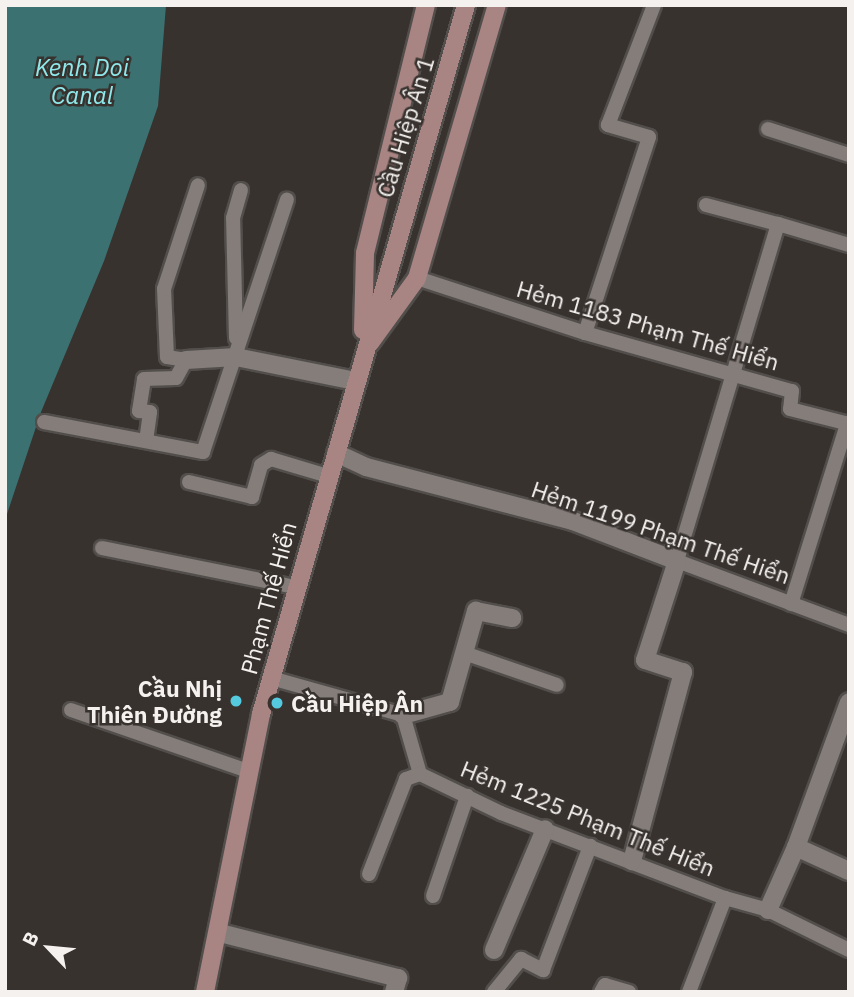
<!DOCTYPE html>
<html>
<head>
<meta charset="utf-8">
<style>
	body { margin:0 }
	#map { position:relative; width:854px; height:997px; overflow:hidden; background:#38322f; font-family:"IBM Plex Sans",sans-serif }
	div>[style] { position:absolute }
	.water>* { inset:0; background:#3c7172 }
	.roads { filter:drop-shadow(2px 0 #524e4b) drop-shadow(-2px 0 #524e4b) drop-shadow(0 2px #524e4b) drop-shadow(0 -2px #524e4b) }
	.lane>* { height:14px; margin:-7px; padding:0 7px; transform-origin:7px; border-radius:7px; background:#847d7a }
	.street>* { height:18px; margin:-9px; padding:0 9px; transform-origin:9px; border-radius:9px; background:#847d7a }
	.secondary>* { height:18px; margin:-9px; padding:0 9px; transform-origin:9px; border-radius:9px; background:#a88482 }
	.dots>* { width:19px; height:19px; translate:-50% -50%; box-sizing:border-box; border:4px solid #38322f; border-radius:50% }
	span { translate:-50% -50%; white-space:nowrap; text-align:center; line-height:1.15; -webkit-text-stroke:5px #38322f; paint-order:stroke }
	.street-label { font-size:23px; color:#f4f1ef }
	.poi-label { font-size:23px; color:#f4f1ef; font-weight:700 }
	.right { translate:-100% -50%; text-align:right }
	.left { translate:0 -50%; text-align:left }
	.water-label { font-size:24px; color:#8fe9eb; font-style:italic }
	.frame { position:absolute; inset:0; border:7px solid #f4f1ef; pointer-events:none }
	.north { position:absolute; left:14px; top:913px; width:70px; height:70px; -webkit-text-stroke:5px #38322f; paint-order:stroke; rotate:296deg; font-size:19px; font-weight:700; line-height:28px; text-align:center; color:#f4f1ef }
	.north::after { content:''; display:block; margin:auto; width:24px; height:32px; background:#f4f1ef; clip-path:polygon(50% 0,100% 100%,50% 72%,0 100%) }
</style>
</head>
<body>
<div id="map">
	<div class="water">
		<div style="clip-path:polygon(5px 5px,166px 5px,158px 106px,104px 261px,41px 412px,5px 520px)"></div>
	</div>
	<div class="roads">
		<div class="lane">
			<div style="left:768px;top:129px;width:85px;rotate:17.8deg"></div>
			<div style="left:706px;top:205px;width:74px;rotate:14.8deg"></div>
			<div style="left:849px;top:245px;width:74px;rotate:-163.5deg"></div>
			<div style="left:778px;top:224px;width:352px;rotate:106.7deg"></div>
			<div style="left:677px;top:561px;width:184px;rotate:20.4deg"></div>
			<div style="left:417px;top:278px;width:177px;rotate:18.1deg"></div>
			<div style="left:585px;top:333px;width:215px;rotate:15.7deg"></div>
			<div style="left:792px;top:391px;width:18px;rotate:96deg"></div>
			<div style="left:790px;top:409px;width:61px;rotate:14.3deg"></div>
			<div style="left:585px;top:333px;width:206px;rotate:-71.9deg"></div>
			<div style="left:649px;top:137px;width:43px;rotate:-163.7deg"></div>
			<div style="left:608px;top:125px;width:129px;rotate:-69deg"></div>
			<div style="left:236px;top:338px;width:120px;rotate:-91.4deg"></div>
			<div style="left:233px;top:218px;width:29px;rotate:-74deg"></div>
			<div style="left:44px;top:422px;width:162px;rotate:10.7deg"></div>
			<div style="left:203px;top:452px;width:266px;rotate:-71.6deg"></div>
			<div style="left:146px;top:441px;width:29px;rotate:-82deg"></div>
			<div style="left:150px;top:412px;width:11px;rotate:-175deg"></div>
			<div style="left:139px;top:411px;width:32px;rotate:-81deg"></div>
			<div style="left:144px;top:379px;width:32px;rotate:-2deg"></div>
			<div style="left:176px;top:378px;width:21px;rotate:-61deg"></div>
			<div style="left:186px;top:360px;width:19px;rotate:-171deg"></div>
			<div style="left:167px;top:357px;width:68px;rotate:-92.5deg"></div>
			<div style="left:164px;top:289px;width:109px;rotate:-71.9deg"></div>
			<div style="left:189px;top:482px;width:65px;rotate:13.4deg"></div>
			<div style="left:252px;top:497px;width:33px;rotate:-74deg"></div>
			<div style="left:261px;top:465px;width:12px;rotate:-31deg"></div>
			<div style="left:271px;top:459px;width:59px;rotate:16.6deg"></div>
			<div style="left:102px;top:548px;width:197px;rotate:11.4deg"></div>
			<div style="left:791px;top:604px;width:189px;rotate:-72.7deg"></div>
			<div style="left:464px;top:653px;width:98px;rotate:19deg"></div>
			<div style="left:271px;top:678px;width:137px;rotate:15.7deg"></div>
			<div style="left:403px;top:715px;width:61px;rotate:73.9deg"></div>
			<div style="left:420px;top:774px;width:90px;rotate:25.7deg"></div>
			<div style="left:501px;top:813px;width:240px;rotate:20.8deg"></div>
			<div style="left:725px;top:898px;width:45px;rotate:15.6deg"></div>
			<div style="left:768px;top:910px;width:90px;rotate:26.3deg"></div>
			<div style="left:71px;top:710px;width:190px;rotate:19deg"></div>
			<div style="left:369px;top:874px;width:102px;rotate:-68.7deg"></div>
			<div style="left:406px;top:779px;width:15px;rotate:-20deg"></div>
			<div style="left:433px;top:896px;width:106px;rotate:-71.2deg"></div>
			<div style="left:494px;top:992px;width:43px;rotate:-50.7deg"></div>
			<div style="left:521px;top:959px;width:25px;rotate:27deg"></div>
			<div style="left:543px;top:970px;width:133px;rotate:-69.2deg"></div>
			<div style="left:601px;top:992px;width:8px;rotate:-60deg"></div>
			<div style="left:605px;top:985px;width:25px;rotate:16deg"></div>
			<div style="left:689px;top:992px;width:101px;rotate:-69deg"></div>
		</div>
		<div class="street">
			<div style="left:186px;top:360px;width:50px;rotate:-3.4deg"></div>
			<div style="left:236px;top:357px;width:121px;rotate:11.4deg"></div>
			<div style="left:336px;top:453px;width:33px;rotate:25deg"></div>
			<div style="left:366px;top:467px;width:214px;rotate:14.6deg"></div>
			<div style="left:573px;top:521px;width:111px;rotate:21deg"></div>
			<div style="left:677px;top:561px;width:104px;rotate:107.9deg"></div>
			<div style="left:645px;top:660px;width:40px;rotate:18deg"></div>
			<div style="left:683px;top:672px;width:196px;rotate:105.1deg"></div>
			<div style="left:403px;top:715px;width:49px;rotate:-15.5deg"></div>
			<div style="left:450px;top:702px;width:95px;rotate:-74.1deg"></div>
			<div style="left:476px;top:611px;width:37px;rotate:11deg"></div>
			<div style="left:796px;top:847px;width:154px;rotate:-69.9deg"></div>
			<div style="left:768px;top:910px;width:69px;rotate:-66deg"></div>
			<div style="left:796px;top:847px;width:58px;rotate:24.4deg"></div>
			<div style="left:220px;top:933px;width:184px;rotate:14.2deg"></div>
			<div style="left:398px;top:978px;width:15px;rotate:106deg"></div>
			<div style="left:494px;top:950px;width:131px;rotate:-67.1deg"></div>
		</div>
		<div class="secondary">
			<div style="left:363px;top:330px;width:77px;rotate:-88.5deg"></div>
			<div style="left:365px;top:253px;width:255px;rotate:-76.2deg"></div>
			<div style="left:370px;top:343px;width:80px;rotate:-54.1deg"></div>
			<div style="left:417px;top:278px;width:284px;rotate:-73.7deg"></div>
			<div style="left:205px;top:992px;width:284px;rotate:-78.6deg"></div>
			<div style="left:261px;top:714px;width:738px;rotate:-73.87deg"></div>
		</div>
	</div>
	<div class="dots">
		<div style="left:236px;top:701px;background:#55cadf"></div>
		<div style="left:277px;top:703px;background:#55cadf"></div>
	</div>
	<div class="street-label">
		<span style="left:405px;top:127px;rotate:-73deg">Cầu Hiệp Ân 1</span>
		<span style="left:648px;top:325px;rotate:16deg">Hẻm 1183 Phạm Thế Hiển</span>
		<span style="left:661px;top:532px;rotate:19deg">Hẻm 1199 Phạm Thế Hiển</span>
		<span style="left:268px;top:598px;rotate:-75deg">Phạm Thế Hiển</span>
		<span style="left:588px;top:818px;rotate:22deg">Hẻm 1225 Phạm Thế Hiển</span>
	</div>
	<div class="poi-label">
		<span class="right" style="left:222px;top:701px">Cầu Nhị<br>Thiên Đường</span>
		<span class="left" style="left:291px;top:703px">Cầu Hiệp Ân</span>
	</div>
	<div class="water-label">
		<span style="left:82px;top:82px">Kenh Doi<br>Canal</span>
	</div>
	<div class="frame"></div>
	<div class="north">B</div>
</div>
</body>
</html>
